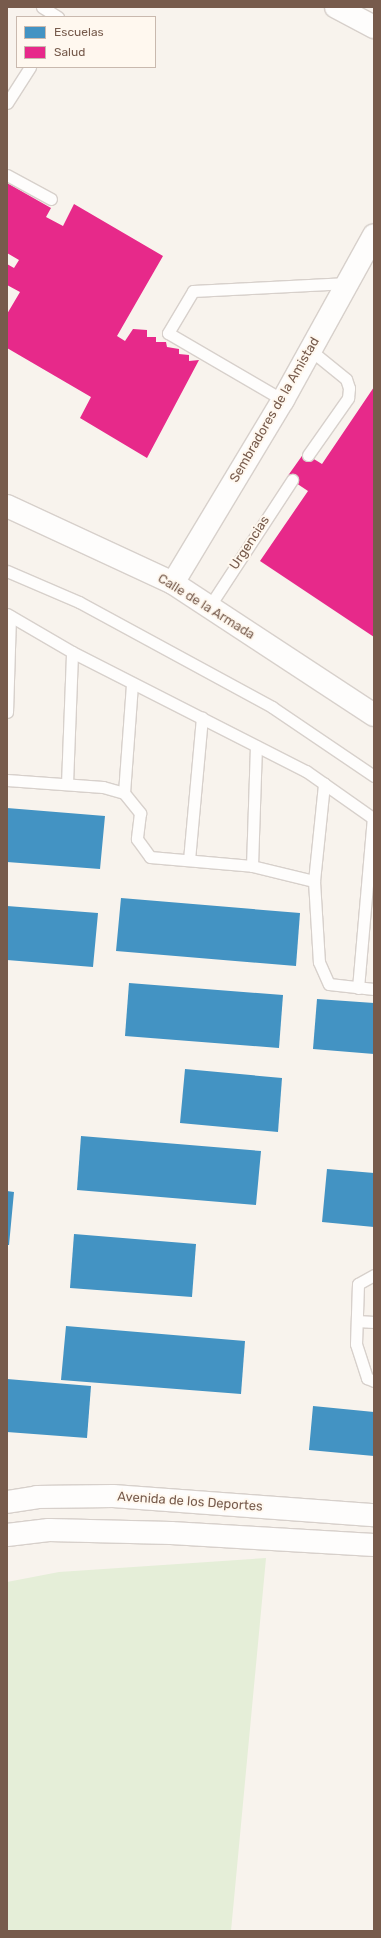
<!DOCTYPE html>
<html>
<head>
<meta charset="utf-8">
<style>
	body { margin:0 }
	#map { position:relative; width:381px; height:1938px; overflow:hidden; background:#f8f3ed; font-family:Rubik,sans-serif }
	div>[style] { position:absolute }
	.green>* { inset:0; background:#e5eed8 }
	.schools>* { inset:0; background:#4393c3 }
	.health>* { inset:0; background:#e7298a }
	.roads { filter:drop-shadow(1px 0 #d7d0cb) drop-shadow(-1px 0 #d7d0cb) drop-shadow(0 1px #d7d0cb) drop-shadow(0 -1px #d7d0cb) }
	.service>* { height:11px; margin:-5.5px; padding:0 5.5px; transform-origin:5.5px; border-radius:5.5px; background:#fefdfc }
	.minor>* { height:22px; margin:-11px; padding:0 11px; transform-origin:11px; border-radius:11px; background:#fefdfc }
	.secondary>* { height:22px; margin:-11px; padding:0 11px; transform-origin:11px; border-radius:11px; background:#fefdfc }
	span { translate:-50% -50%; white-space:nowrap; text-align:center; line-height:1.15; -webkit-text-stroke:4px #fff8ef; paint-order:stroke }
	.street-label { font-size:13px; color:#775b4c }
	.frame { position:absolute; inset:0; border:8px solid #775b4c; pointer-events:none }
	.legend { position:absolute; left:16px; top:16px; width:140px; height:52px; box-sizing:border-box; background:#fff8ef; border:1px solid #c9b9ae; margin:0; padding:5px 7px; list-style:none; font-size:12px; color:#775b4c }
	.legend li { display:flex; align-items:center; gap:8px; height:20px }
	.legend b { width:20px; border:1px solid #c9b9ae }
</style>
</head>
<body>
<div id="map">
	<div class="green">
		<div style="clip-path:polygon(266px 1558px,231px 1931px,7px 1931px,7px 1582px,59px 1572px)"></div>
	</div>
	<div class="schools">
		<div style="clip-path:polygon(7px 808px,105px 816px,100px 869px,7px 862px)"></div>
		<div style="clip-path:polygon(121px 898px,300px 913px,296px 966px,116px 951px)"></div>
		<div style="clip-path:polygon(7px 906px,98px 913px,93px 967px,7px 960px)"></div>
		<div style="clip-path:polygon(129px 983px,283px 995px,279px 1048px,125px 1036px)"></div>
		<div style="clip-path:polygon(317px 999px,374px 1003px,374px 1054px,313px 1049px)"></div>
		<div style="clip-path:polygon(185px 1069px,282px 1078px,278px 1132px,180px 1123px)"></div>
		<div style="clip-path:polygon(81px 1136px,261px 1151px,256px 1205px,77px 1190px)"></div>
		<div style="clip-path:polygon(327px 1169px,374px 1173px,374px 1227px,322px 1222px)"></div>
		<div style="clip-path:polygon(7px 1191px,14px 1192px,9px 1245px,7px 1245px)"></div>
		<div style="clip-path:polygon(74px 1234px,196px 1244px,192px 1297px,70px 1288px)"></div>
		<div style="clip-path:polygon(66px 1326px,245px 1341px,241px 1394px,61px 1380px)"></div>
		<div style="clip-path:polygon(7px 1379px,91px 1386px,87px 1438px,7px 1432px)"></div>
		<div style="clip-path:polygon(313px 1406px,374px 1412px,374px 1456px,309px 1450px)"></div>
	</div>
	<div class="health">
		<div style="clip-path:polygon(7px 183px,51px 208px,46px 217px,63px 226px,74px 204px,163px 256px,117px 336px,125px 341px,133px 329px,147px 330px,147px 337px,156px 337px,156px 342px,166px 342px,167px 347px,179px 349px,179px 354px,189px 355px,189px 361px,199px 360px,147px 458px,80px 418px,91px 397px,7px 348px,7px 314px,20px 292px,7px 285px,7px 264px,14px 268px,19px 260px,7px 253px)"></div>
		<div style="clip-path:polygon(374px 387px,374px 637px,260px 561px,308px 491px,287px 477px,304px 453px,322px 464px)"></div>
	</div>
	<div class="roads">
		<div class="service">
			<div style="left:42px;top:7px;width:19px;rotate:32deg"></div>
			<div style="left:7px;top:103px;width:43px;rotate:-57.4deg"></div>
			<div style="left:7px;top:175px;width:50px;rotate:28.6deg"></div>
			<div style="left:283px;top:400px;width:133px;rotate:-149.8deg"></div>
			<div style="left:168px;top:333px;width:49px;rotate:-59.2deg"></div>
			<div style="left:193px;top:291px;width:155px;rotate:-3deg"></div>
			<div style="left:308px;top:455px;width:70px;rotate:-54.9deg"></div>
			<div style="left:348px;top:398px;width:10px;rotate:-84deg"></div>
			<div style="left:349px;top:388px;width:9px;rotate:-108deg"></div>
			<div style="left:346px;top:379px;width:48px;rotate:-141deg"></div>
			<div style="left:7px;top:571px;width:78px;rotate:23.3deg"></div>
			<div style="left:79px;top:602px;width:220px;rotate:28.5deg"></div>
			<div style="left:272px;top:707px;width:123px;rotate:34.1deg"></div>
			<div style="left:209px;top:607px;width:152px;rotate:-56.8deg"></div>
			<div style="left:7px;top:614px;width:75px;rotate:30.3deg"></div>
			<div style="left:72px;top:652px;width:263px;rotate:27deg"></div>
			<div style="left:306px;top:771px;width:83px;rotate:35.2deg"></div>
			<div style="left:7px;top:712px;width:96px;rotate:-88.2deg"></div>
			<div style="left:7px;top:780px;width:96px;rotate:4.2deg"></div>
			<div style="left:103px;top:787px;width:22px;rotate:16deg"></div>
			<div style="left:124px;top:793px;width:26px;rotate:51deg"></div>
			<div style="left:140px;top:813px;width:26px;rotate:97deg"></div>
			<div style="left:137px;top:839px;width:22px;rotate:54deg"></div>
			<div style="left:150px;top:857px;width:102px;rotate:5deg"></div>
			<div style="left:252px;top:866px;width:64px;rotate:13.6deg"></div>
			<div style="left:314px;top:881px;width:81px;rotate:86.5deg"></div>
			<div style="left:319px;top:962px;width:24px;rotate:66deg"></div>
			<div style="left:329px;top:984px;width:45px;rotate:6.3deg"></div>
			<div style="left:67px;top:784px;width:132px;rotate:-87.8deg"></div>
			<div style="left:124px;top:793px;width:110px;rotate:-85.8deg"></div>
			<div style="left:189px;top:860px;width:143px;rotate:-84.8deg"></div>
			<div style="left:252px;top:866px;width:120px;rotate:-88.1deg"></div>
			<div style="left:314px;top:881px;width:98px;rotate:-84.1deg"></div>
			<div style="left:358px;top:988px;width:171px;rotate:-85deg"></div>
			<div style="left:374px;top:1275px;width:18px;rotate:151deg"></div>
			<div style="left:358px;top:1284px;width:60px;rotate:91.9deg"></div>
			<div style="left:356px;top:1344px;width:36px;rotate:72deg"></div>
			<div style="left:367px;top:1378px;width:8px;rotate:23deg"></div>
			<div style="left:357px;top:1321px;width:17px;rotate:3deg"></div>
		</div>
		<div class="minor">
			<div style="left:336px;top:7px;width:43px;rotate:27.8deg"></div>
			<div style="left:7px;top:506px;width:183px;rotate:24.9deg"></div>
			<div style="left:173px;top:583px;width:240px;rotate:33.3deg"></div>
			<div style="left:173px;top:583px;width:214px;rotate:-59deg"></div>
			<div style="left:283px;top:400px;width:188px;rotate:-61.1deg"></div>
		</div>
		<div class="secondary">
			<div style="left:7px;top:1502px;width:30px;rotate:-9deg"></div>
			<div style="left:37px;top:1497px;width:76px;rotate:-0.8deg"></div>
			<div style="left:113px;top:1496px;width:262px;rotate:4.2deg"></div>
			<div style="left:7px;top:1535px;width:42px;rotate:-6.8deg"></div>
			<div style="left:49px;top:1530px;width:122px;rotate:1.4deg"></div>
			<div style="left:171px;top:1533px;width:203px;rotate:3.4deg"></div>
		</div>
	</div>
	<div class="street-label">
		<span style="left:275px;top:410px;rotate:-60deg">Sembradores de la Amistad</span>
		<span style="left:250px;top:543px;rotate:-57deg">Urgencias</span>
		<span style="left:206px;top:607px;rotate:32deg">Calle de la Armada</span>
		<span style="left:190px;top:1502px;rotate:4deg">Avenida de los Deportes</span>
	</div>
	<div class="frame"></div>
	<ul class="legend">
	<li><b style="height:11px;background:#4393c3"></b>Escuelas</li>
	<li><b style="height:11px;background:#e7298a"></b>Salud</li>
	</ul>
</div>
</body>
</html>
